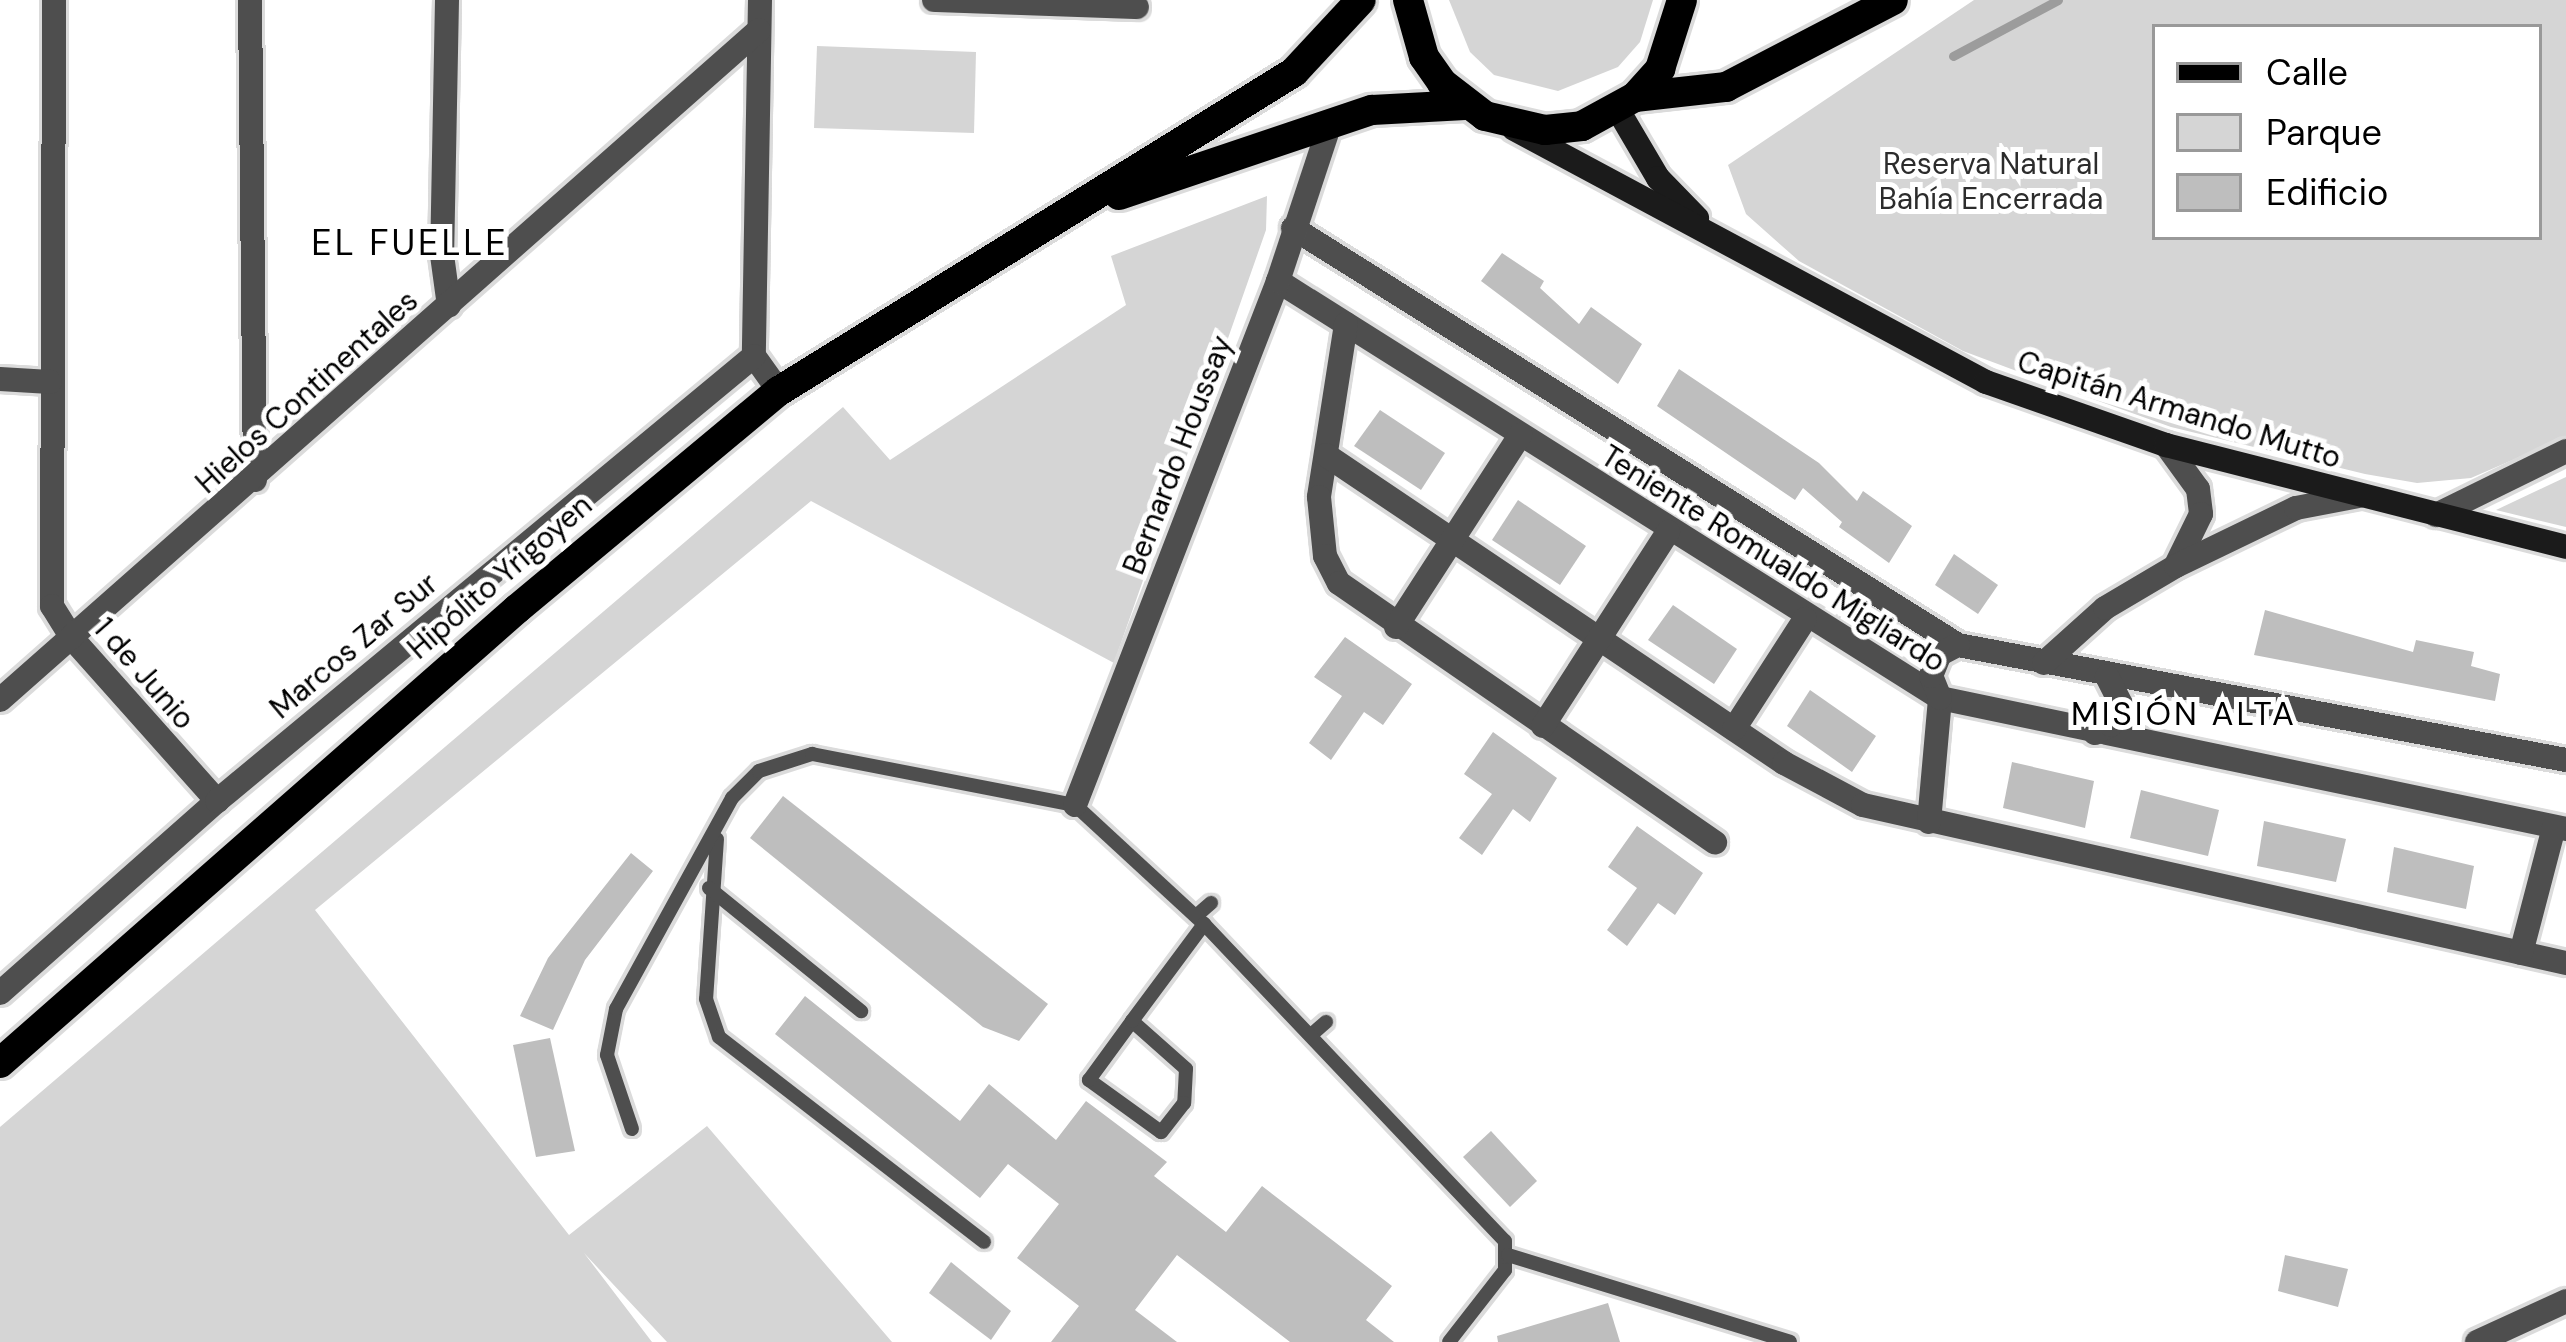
<!DOCTYPE html>
<html>
<head>
<meta charset="utf-8">
<style>
	body { margin:0 }
	#map { position:relative; width:2566px; height:1342px; overflow:hidden; background:#fff; font-family:"DM Sans",sans-serif }
	div>[style] { position:absolute }
	.green>* { inset:0; background:#d5d5d5 }
	.stream>* { height:9px; margin:-4.5px; padding:0 4.5px; transform-origin:4.5px; border-radius:4.5px; background:#9c9c9c }
	.building>* { inset:0; background:#bebebe }
	.roads { filter:drop-shadow(3px 0 #dbdbdb) drop-shadow(-3px 0 #dbdbdb) drop-shadow(0 3px #dbdbdb) drop-shadow(0 -3px #dbdbdb) }
	.lane>* { height:14px; margin:-7px; padding:0 7px; transform-origin:7px; border-radius:7px; background:#4e4e4e }
	.street>* { height:24px; margin:-12px; padding:0 12px; transform-origin:12px; border-radius:12px; background:#4e4e4e }
	.secondary>* { height:24px; margin:-12px; padding:0 12px; transform-origin:12px; border-radius:12px; background:#1b1b1b }
	.primary>* { height:30px; margin:-15px; padding:0 15px; transform-origin:15px; border-radius:15px; background:#000 }
	span { translate:-50% -50%; white-space:nowrap; text-align:center; line-height:1.15; -webkit-text-stroke:10px #fff; paint-order:stroke }
	.park-label { font-size:30px; color:#2c2c2c }
	.street-label { font-size:30px; color:#000 }
	.neighbourhood-label { font-size:33px; color:#000; letter-spacing:3px }
	.quarter-label { font-size:36px; color:#000; letter-spacing:3px }
	.legend { position:absolute; left:2152px; top:24px; width:390px; height:216px; box-sizing:border-box; background:#fff; border:3px solid #999; margin:0; padding:15px 21px; list-style:none; font-size:36px; color:#000 }
	.legend li { display:flex; align-items:center; gap:24px; height:60px }
	.legend b { width:60px; border:3px solid #999 }
</style>
</head>
<body>
<div id="map">
	<div class="green">
		<div style="clip-path:polygon(1449px 0,1653px 0,1640px 42px,1618px 67px,1558px 91px,1494px 75px,1470px 52px)"></div>
		<div style="clip-path:polygon(evenodd,1974px 0,2566px 0,2566px 437px,2471px 478px,2417px 483px,2365px 474px,2171px 427px,2076px 393px,1963px 351px,1799px 261px,1746px 214px,1728px 165px,1974px 0,2155px 27px,2539px 27px,2539px 237px,2155px 237px,2155px 27px)"></div>
		<div style="clip-path:polygon(817px 46px,976px 52px,974px 133px,814px 128px)"></div>
		<div style="clip-path:polygon(1267px 196px,1266px 230px,1114px 663px,811px 501px,315px 910px,569px 1235px,707px 1126px,892px 1342px,667px 1342px,584px 1253px,652px 1342px,0 1342px,0 1127px,843px 407px,890px 460px,1126px 305px,1111px 256px)"></div>
		<div style="clip-path:polygon(2566px 477px,2566px 527px,2496px 510px)"></div>
	</div>
	<div class="stream">
		<div style="left:1953px;top:56px;width:119px;rotate:-28.1deg"></div>
	</div>
	<div class="building">
		<div style="clip-path:polygon(1502px 253px,1544px 281px,1540px 288px,1579px 324px,1591px 307px,1642px 344px,1618px 384px,1481px 281px)"></div>
		<div style="clip-path:polygon(1679px 369px,1819px 463px,1857px 501px,1863px 491px,1912px 526px,1889px 563px,1839px 527px,1842px 522px,1803px 488px,1795px 500px,1657px 406px)"></div>
		<div style="clip-path:polygon(1380px 410px,1445px 453px,1421px 490px,1354px 446px)"></div>
		<div style="clip-path:polygon(1518px 500px,1586px 546px,1560px 585px,1492px 540px)"></div>
		<div style="clip-path:polygon(1954px 554px,1998px 585px,1978px 614px,1935px 585px)"></div>
		<div style="clip-path:polygon(1673px 605px,1737px 649px,1714px 684px,1648px 640px)"></div>
		<div style="clip-path:polygon(2265px 610px,2413px 652px,2416px 640px,2474px 652px,2471px 666px,2500px 674px,2495px 701px,2254px 655px)"></div>
		<div style="clip-path:polygon(1345px 637px,1412px 684px,1383px 725px,1364px 712px,1331px 760px,1309px 743px,1342px 696px,1314px 677px)"></div>
		<div style="clip-path:polygon(1810px 690px,1876px 736px,1852px 772px,1787px 726px)"></div>
		<div style="clip-path:polygon(1493px 732px,1557px 778px,1530px 822px,1513px 809px,1482px 855px,1459px 838px,1492px 794px,1464px 774px)"></div>
		<div style="clip-path:polygon(2012px 762px,2094px 781px,2085px 828px,2003px 808px)"></div>
		<div style="clip-path:polygon(2141px 790px,2219px 810px,2208px 856px,2130px 838px)"></div>
		<div style="clip-path:polygon(783px 796px,1048px 1004px,1019px 1041px,983px 1027px,750px 838px)"></div>
		<div style="clip-path:polygon(2264px 821px,2346px 839px,2336px 882px,2257px 866px)"></div>
		<div style="clip-path:polygon(1637px 826px,1703px 873px,1675px 915px,1658px 903px,1627px 946px,1607px 930px,1637px 888px,1608px 867px)"></div>
		<div style="clip-path:polygon(2394px 847px,2474px 866px,2466px 909px,2387px 892px)"></div>
		<div style="clip-path:polygon(631px 853px,653px 871px,585px 960px,553px 1030px,520px 1016px,548px 958px)"></div>
		<div style="clip-path:polygon(805px 996px,960px 1121px,989px 1084px,1056px 1140px,1086px 1101px,1167px 1162px,1154px 1176px,1226px 1232px,1262px 1186px,1392px 1286px,1366px 1320px,1394px 1342px,1290px 1342px,1177px 1255px,1135px 1310px,1177px 1342px,1051px 1342px,1079px 1306px,1017px 1258px,1059px 1204px,1008px 1164px,980px 1198px,775px 1034px)"></div>
		<div style="clip-path:polygon(550px 1038px,575px 1151px,536px 1157px,513px 1045px)"></div>
		<div style="clip-path:polygon(1491px 1131px,1537px 1181px,1510px 1207px,1463px 1157px)"></div>
		<div style="clip-path:polygon(2285px 1255px,2348px 1269px,2338px 1307px,2278px 1291px)"></div>
		<div style="clip-path:polygon(951px 1262px,1011px 1311px,991px 1340px,929px 1293px)"></div>
		<div style="clip-path:polygon(1608px 1303px,1620px 1342px,1498px 1342px,1497px 1336px)"></div>
	</div>
	<div class="roads">
		<div class="lane">
			<div style="left:717px;top:839px;width:160px;rotate:93.9deg"></div>
			<div style="left:706px;top:999px;width:40px;rotate:71.1deg"></div>
			<div style="left:719px;top:1037px;width:335px;rotate:37.7deg"></div>
			<div style="left:709px;top:888px;width:196px;rotate:39deg"></div>
			<div style="left:1196px;top:916px;width:20px;rotate:-41deg"></div>
			<div style="left:1132px;top:1021px;width:72px;rotate:41.6deg"></div>
			<div style="left:1186px;top:1069px;width:34px;rotate:93deg"></div>
			<div style="left:1184px;top:1103px;width:37px;rotate:128deg"></div>
			<div style="left:1161px;top:1132px;width:89px;rotate:-144.2deg"></div>
			<div style="left:1089px;top:1080px;width:73px;rotate:-53.9deg"></div>
			<div style="left:1132px;top:1021px;width:121px;rotate:-53.4deg"></div>
			<div style="left:1311px;top:1035px;width:20px;rotate:-41deg"></div>
			<div style="left:632px;top:1129px;width:78px;rotate:-108.7deg"></div>
			<div style="left:607px;top:1055px;width:47px;rotate:-78.9deg"></div>
			<div style="left:616px;top:1009px;width:241px;rotate:-61.2deg"></div>
			<div style="left:732px;top:798px;width:38px;rotate:-45deg"></div>
			<div style="left:759px;top:771px;width:56px;rotate:-17.8deg"></div>
			<div style="left:812px;top:754px;width:268px;rotate:11deg"></div>
			<div style="left:1075px;top:805px;width:176px;rotate:42.7deg"></div>
			<div style="left:1204px;top:924px;width:437px;rotate:46.5deg"></div>
			<div style="left:1505px;top:1241px;width:29px;rotate:90deg"></div>
			<div style="left:1505px;top:1270px;width:91px;rotate:127.9deg"></div>
			<div style="left:1508px;top:1255px;width:295px;rotate:17.1deg"></div>
		</div>
		<div class="street">
			<div style="left:54px;top:0;width:606px;rotate:90.19deg"></div>
			<div style="left:52px;top:606px;width:36px;rotate:58deg"></div>
			<div style="left:71px;top:637px;width:220px;rotate:48.3deg"></div>
			<div style="left:250px;top:0;width:480px;rotate:89.4deg"></div>
			<div style="left:447px;top:0;width:255px;rotate:91.1deg"></div>
			<div style="left:442px;top:255px;width:51px;rotate:82.2deg"></div>
			<div style="left:760px;top:0;width:356px;rotate:91deg"></div>
			<div style="left:754px;top:356px;width:43px;rotate:54.5deg"></div>
			<div style="left:934px;top:0;width:203px;rotate:2deg"></div>
			<div style="left:1293px;top:228px;width:785px;rotate:32.09deg"></div>
			<div style="left:1958px;top:645px;width:619px;rotate:10.71deg"></div>
			<div style="left:1278px;top:281px;width:782px;rotate:32.21deg"></div>
			<div style="left:1940px;top:698px;width:640px;rotate:11.82deg"></div>
			<div style="left:1346px;top:324px;width:175px;rotate:98.9deg"></div>
			<div style="left:1319px;top:497px;width:59px;rotate:84.2deg"></div>
			<div style="left:1325px;top:556px;width:30px;rotate:63deg"></div>
			<div style="left:1339px;top:583px;width:457px;rotate:34.6deg"></div>
			<div style="left:0;top:379px;width:50px;rotate:3.4deg"></div>
			<div style="left:2166px;top:445px;width:54px;rotate:54deg"></div>
			<div style="left:2198px;top:489px;width:25px;rotate:83deg"></div>
			<div style="left:2201px;top:514px;width:55px;rotate:116.1deg"></div>
			<div style="left:1326px;top:455px;width:552px;rotate:33.92deg"></div>
			<div style="left:1784px;top:763px;width:89px;rotate:28deg"></div>
			<div style="left:1863px;top:805px;width:721px;rotate:12.67deg"></div>
			<div style="left:2436px;top:515px;width:145px;rotate:-26.2deg"></div>
			<div style="left:1396px;top:627px;width:229px;rotate:-57.1deg"></div>
			<div style="left:2044px;top:663px;width:82px;rotate:-42deg"></div>
			<div style="left:2105px;top:608px;width:82px;rotate:-30.6deg"></div>
			<div style="left:2176px;top:566px;width:133px;rotate:-25.8deg"></div>
			<div style="left:2296px;top:508px;width:64px;rotate:-10.8deg"></div>
			<div style="left:0;top:700px;width:1012px;rotate:-41.44deg"></div>
			<div style="left:1543px;top:726px;width:231px;rotate:-57.2deg"></div>
			<div style="left:1734px;top:729px;width:131px;rotate:-57.2deg"></div>
			<div style="left:2095px;top:733px;width:18px;rotate:-27deg"></div>
			<div style="left:2111px;top:725px;width:23px;rotate:-65deg"></div>
			<div style="left:2121px;top:704px;width:31px;rotate:-117deg"></div>
			<div style="left:1075px;top:805px;width:562px;rotate:-68.82deg"></div>
			<div style="left:1278px;top:281px;width:165px;rotate:-71.7deg"></div>
			<div style="left:1929px;top:822px;width:124px;rotate:-84.9deg"></div>
			<div style="left:1940px;top:698px;width:24px;rotate:-112deg"></div>
			<div style="left:1931px;top:676px;width:24px;rotate:-68deg"></div>
			<div style="left:1940px;top:654px;width:20px;rotate:-27deg"></div>
			<div style="left:2521px;top:953px;width:130px;rotate:-75.3deg"></div>
			<div style="left:0;top:993px;width:290px;rotate:-41.5deg"></div>
			<div style="left:217px;top:801px;width:697px;rotate:-39.65deg"></div>
			<div style="left:2477px;top:1342px;width:98px;rotate:-24.7deg"></div>
		</div>
		<div class="secondary">
			<div style="left:1618px;top:110px;width:79px;rotate:59.5deg"></div>
			<div style="left:1658px;top:178px;width:56px;rotate:45.7deg"></div>
			<div style="left:1514px;top:129px;width:536px;rotate:28.19deg"></div>
			<div style="left:1986px;top:382px;width:191px;rotate:19.3deg"></div>
			<div style="left:2166px;top:445px;width:413px;rotate:14.3deg"></div>
		</div>
		<div class="primary">
			<div style="left:1408px;top:0;width:59px;rotate:74.3deg"></div>
			<div style="left:1424px;top:57px;width:32px;rotate:55deg"></div>
			<div style="left:1442px;top:83px;width:54px;rotate:37.5deg"></div>
			<div style="left:1485px;top:116px;width:62px;rotate:13.1deg"></div>
			<div style="left:1545px;top:130px;width:37px;rotate:-6deg"></div>
			<div style="left:1582px;top:126px;width:60px;rotate:-28.7deg"></div>
			<div style="left:1635px;top:97px;width:38px;rotate:-48deg"></div>
			<div style="left:1660px;top:69px;width:72px;rotate:-72.3deg"></div>
			<div style="left:1635px;top:97px;width:92px;rotate:-6.3deg"></div>
			<div style="left:1726px;top:87px;width:188px;rotate:-27.5deg"></div>
			<div style="left:1119px;top:195px;width:267px;rotate:-18.6deg"></div>
			<div style="left:1372px;top:110px;width:93px;rotate:-3.1deg"></div>
			<div style="left:0;top:1063px;width:688px;rotate:-41.29deg"></div>
			<div style="left:517px;top:609px;width:341px;rotate:-39.8deg"></div>
			<div style="left:779px;top:391px;width:606px;rotate:-31.77deg"></div>
			<div style="left:1294px;top:72px;width:98px;rotate:-47.1deg"></div>
		</div>
	</div>
	<div class="park-label">
		<span style="left:1991px;top:181px">Reserva Natural<br>Bahía Encerrada</span>
	</div>
	<div class="street-label">
		<span style="left:307px;top:392px;rotate:-42deg">Hielos Continentales</span>
		<span style="left:2179px;top:410px;rotate:17deg">Capitán Armando Mutto</span>
		<span style="left:1178px;top:455px;rotate:-69deg">Bernardo Houssay</span>
		<span style="left:1773px;top:559px;rotate:32deg">Teniente Romualdo Migliardo</span>
		<span style="left:500px;top:577px;rotate:-41deg">Hipólito Yrigoyen</span>
		<span style="left:354px;top:646px;rotate:-40deg">Marcos Zar Sur</span>
		<span style="left:144px;top:674px;rotate:49deg">1 de Junio</span>
	</div>
	<div class="neighbourhood-label">
		<span style="left:2184px;top:714px">MISIÓN ALTA</span>
	</div>
	<div class="quarter-label">
		<span style="left:410px;top:243px">EL FUELLE</span>
	</div>
	<ul class="legend">
	<li><b style="height:15px;background:#000"></b>Calle</li>
	<li><b style="height:33px;background:#d5d5d5"></b>Parque</li>
	<li><b style="height:33px;background:#bebebe"></b>Edificio</li>
	</ul>
</div>
</body>
</html>
